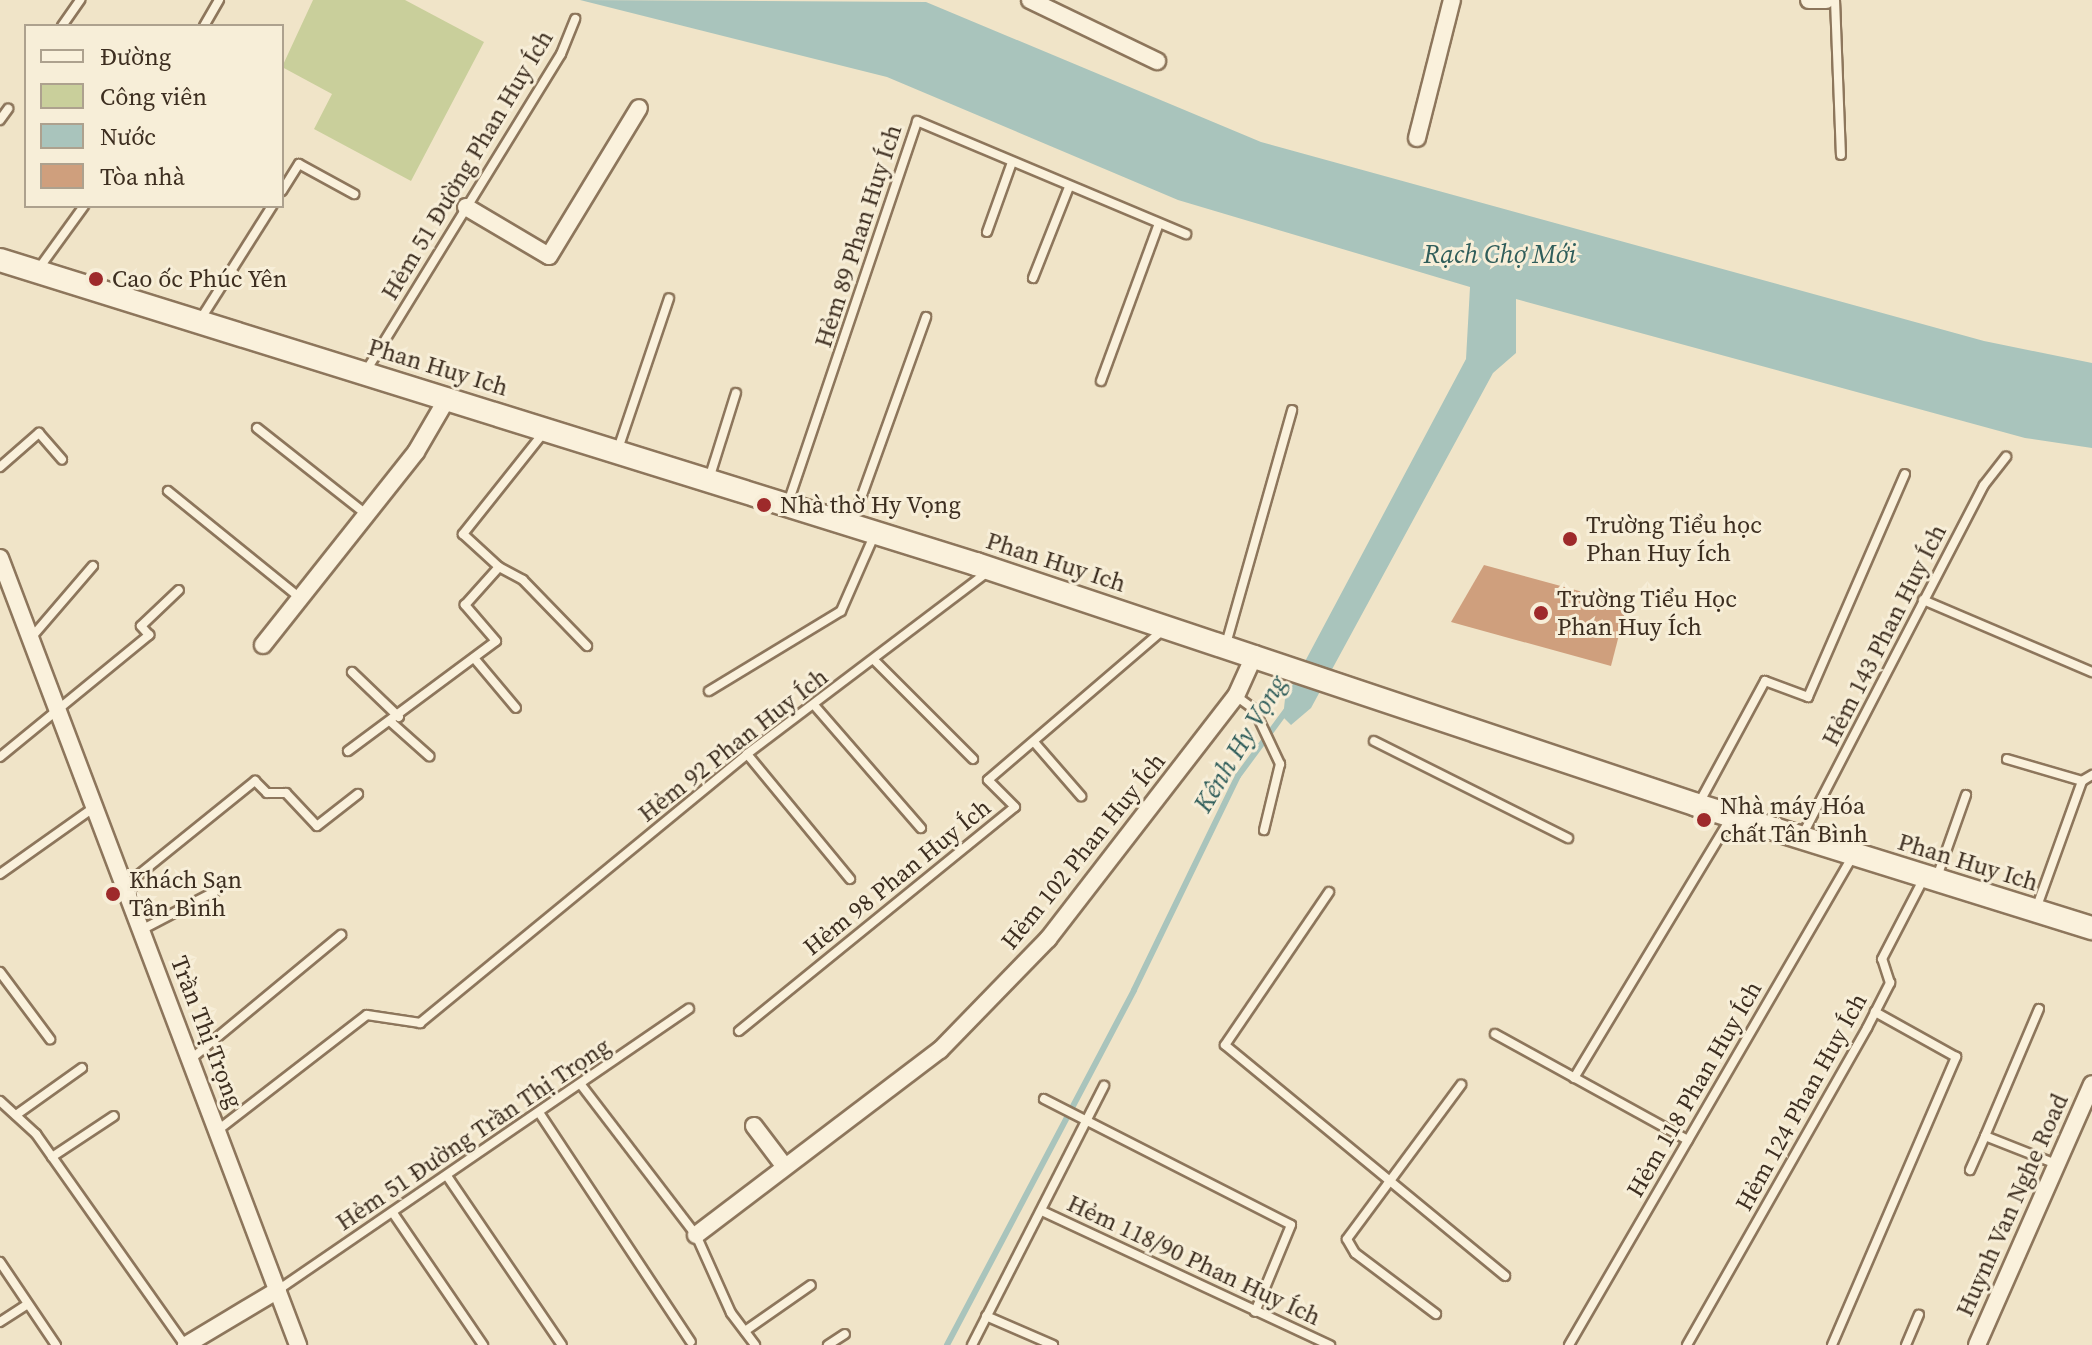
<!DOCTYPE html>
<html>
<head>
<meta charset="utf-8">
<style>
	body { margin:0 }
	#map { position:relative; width:2092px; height:1345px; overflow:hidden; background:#f0e4c8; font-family:"Source Serif 4",serif }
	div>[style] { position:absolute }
	.green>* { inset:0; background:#c9cf9b }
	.water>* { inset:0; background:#a9c4bc }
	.stream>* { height:6px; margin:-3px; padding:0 3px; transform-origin:3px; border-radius:3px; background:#a9c4bc }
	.building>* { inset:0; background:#cf9f7d }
	.roads { filter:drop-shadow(2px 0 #8d765c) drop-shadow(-2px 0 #8d765c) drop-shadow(0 2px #8d765c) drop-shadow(0 -2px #8d765c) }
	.service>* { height:8px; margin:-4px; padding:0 4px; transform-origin:4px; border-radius:4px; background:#faf1dc }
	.minor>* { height:16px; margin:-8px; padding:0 8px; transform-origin:8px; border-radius:8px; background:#faf1dc }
	.secondary>* { height:22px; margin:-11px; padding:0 11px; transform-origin:11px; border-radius:11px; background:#faf1dc }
	.dots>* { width:22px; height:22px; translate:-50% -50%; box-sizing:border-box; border:4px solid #f7eed8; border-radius:50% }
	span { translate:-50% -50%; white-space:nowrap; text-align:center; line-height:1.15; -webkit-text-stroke:6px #f7eed8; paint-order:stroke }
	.street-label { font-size:24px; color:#3d2e20 }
	.poi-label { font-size:24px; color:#3d2e20 }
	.left { translate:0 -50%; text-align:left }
	.water-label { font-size:26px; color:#2f5d5a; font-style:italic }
	.legend { position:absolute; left:24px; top:24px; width:260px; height:184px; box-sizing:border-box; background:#f7eed8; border:2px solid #ada18e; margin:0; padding:10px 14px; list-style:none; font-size:24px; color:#3d2e20 }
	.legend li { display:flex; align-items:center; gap:16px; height:40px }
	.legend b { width:40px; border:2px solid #ada18e }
</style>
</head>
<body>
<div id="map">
	<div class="green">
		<div style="clip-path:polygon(313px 0,405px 0,484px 42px,411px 181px,314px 129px,332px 94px,282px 67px)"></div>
	</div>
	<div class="water">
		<div style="clip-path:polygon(580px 0,926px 2px,1261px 142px,1984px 341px,2092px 363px,2092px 448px,2025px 438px,1516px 299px,1516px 353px,1493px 373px,1311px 708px,1291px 725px,1283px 717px,1285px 699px,1466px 359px,1470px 287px,1178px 200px,887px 77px)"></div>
	</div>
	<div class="stream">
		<div style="left:947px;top:1345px;width:401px;rotate:-62.2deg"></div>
		<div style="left:1134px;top:990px;width:238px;rotate:-64.1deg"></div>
		<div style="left:1238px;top:776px;width:81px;rotate:-53.6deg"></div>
	</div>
	<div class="building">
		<div style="clip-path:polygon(1484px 565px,1627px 604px,1611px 666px,1451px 622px)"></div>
	</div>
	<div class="roads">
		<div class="service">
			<div style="left:1835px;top:0;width:155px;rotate:87.8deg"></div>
			<div style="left:62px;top:26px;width:32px;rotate:-55deg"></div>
			<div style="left:204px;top:26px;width:30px;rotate:-60deg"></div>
			<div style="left:0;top:120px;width:14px;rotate:-54deg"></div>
			<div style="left:282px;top:191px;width:32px;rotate:-58deg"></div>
			<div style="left:299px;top:164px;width:63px;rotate:28.6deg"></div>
			<div style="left:987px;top:232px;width:74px;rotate:-70.3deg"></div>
			<div style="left:37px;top:271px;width:80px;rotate:-54.1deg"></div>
			<div style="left:1033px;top:278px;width:98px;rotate:-68.4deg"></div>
			<div style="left:200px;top:320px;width:135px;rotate:-57.7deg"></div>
			<div style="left:366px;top:371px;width:372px;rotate:-58.4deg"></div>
			<div style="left:561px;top:54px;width:38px;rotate:-68deg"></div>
			<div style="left:1101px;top:381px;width:165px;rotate:-69.8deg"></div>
			<div style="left:257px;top:428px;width:139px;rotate:38.3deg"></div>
			<div style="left:545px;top:431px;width:132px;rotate:128.5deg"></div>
			<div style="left:463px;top:534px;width:49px;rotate:42.5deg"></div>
			<div style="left:499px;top:567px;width:27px;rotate:28deg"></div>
			<div style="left:523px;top:580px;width:92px;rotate:45.9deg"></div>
			<div style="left:618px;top:449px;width:159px;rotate:-71.3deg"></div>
			<div style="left:0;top:467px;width:52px;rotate:-41.1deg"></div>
			<div style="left:39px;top:433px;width:35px;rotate:49deg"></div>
			<div style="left:709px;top:479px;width:90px;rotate:-72.6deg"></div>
			<div style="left:168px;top:491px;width:170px;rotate:39deg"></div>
			<div style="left:788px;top:503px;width:403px;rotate:-71.3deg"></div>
			<div style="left:917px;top:121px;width:292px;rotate:22.8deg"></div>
			<div style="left:852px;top:523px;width:219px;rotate:-70.2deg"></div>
			<div style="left:1923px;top:600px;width:184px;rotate:23.1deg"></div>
			<div style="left:31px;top:638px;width:95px;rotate:-49.3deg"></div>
			<div style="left:1226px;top:644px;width:243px;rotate:-74.2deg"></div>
			<div style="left:474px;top:658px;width:65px;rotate:50deg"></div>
			<div style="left:874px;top:660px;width:140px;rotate:45deg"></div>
			<div style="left:352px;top:672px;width:65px;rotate:43.8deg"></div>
			<div style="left:709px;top:691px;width:154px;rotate:-31.2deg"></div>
			<div style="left:841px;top:611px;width:82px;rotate:-66.3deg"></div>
			<div style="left:1236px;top:696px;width:22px;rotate:36deg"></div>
			<div style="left:1254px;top:709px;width:61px;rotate:64.7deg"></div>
			<div style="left:1280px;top:764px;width:68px;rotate:103.6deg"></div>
			<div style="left:814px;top:705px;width:163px;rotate:49deg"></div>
			<div style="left:392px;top:723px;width:50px;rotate:41.7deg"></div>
			<div style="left:1374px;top:741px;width:217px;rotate:26.6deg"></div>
			<div style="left:1034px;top:742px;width:72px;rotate:49deg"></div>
			<div style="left:348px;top:751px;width:184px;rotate:-36.6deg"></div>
			<div style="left:496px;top:641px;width:48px;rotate:-130.7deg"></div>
			<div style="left:465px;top:605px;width:51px;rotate:-48.2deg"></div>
			<div style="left:747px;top:754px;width:162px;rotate:50.5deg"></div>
			<div style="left:0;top:757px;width:193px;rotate:-39.3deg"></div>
			<div style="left:149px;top:635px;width:12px;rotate:-132deg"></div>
			<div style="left:141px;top:626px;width:52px;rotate:-43.5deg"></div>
			<div style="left:2007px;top:759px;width:78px;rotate:16.3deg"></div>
			<div style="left:2082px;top:781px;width:12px;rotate:-31deg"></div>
			<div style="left:1698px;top:805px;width:141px;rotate:-61.6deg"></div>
			<div style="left:1765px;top:681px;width:46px;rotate:20.4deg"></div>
			<div style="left:1808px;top:697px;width:243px;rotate:-66.5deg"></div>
			<div style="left:1803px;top:834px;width:393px;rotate:-62.6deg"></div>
			<div style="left:1984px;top:485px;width:36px;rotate:-52deg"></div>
			<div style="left:0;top:874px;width:118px;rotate:-35.3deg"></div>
			<div style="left:1937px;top:877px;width:87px;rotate:-70.5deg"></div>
			<div style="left:126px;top:885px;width:166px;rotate:-38.9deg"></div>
			<div style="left:255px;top:781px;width:17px;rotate:45deg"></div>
			<div style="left:267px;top:793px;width:19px"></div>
			<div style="left:286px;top:793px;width:45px;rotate:46.8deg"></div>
			<div style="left:317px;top:826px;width:52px;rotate:-38deg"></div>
			<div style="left:1329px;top:892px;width:185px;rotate:124.2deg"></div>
			<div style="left:1225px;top:1045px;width:363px;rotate:39.5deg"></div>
			<div style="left:2036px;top:909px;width:136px;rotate:-70.2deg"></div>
			<div style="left:143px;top:929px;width:82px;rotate:-27.5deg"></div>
			<div style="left:0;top:972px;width:84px;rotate:53.3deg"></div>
			<div style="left:739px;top:1031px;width:355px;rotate:-39.1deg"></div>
			<div style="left:1015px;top:807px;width:38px;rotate:-135deg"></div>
			<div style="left:988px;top:780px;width:232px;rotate:-40.6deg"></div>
			<div style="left:1495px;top:1034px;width:220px;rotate:28.8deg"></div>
			<div style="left:191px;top:1059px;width:195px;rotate:-39.6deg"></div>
			<div style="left:1574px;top:1078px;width:302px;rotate:-58.9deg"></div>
			<div style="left:582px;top:1086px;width:188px;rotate:52.6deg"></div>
			<div style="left:696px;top:1235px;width:85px;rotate:65.8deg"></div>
			<div style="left:731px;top:1313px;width:40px;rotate:53deg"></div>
			<div style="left:1044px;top:1099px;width:277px;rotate:27deg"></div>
			<div style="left:1291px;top:1225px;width:94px;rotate:112.5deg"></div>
			<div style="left:0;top:1101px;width:49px;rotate:42.5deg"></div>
			<div style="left:36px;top:1134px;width:258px;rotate:54.8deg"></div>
			<div style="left:540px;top:1114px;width:273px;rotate:56.5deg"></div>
			<div style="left:16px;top:1115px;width:81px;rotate:-35.5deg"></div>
			<div style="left:218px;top:1130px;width:188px;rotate:-37.7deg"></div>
			<div style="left:367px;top:1015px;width:54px;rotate:8.6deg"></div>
			<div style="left:420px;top:1023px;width:423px;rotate:-39.4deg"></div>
			<div style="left:747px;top:754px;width:302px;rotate:-37.1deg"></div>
			<div style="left:1985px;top:1136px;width:138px;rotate:-67deg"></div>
			<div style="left:52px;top:1157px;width:74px;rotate:-33.5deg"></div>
			<div style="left:1970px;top:1170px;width:37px;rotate:-66deg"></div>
			<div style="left:1985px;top:1136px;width:76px;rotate:21.5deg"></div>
			<div style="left:447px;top:1176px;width:204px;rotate:55.8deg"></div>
			<div style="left:1042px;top:1211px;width:318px;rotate:25deg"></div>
			<div style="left:393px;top:1213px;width:160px;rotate:55.7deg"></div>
			<div style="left:0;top:1262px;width:100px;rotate:56deg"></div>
			<div style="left:278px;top:1290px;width:498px;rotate:-34.4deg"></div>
			<div style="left:1436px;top:1314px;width:101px;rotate:-143deg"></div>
			<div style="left:1355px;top:1253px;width:16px;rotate:-120deg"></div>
			<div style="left:1347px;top:1239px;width:192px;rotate:-53.5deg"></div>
			<div style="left:986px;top:1316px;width:73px;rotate:23.4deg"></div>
			<div style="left:0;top:1322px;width:33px;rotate:-33deg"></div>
			<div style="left:745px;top:1331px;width:80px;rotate:-34.9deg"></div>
			<div style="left:828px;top:1345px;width:20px;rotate:-33deg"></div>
			<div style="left:972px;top:1345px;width:291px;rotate:-63deg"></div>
			<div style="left:1569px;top:1345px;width:568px;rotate:-59.87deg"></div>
			<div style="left:1687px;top:1345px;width:365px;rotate:-60.4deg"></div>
			<div style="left:1867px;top:1028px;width:51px;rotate:-62.9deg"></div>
			<div style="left:1890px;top:983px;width:25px;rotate:-108deg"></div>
			<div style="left:1882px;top:959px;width:89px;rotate:-62.6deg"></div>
			<div style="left:1832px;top:1345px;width:314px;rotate:-66.7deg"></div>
			<div style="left:1956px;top:1057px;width:93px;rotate:-150.9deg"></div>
			<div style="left:1906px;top:1345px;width:33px;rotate:-67deg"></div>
		</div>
		<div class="minor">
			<div style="left:1030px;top:0;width:141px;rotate:25.7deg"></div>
			<div style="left:1809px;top:0;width:17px"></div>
			<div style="left:1417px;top:138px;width:142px;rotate:-75.8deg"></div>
			<div style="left:466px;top:207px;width:96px;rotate:30.6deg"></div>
			<div style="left:549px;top:256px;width:173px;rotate:-58.7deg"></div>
			<div style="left:0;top:558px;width:842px;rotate:69.26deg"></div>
			<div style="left:263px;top:645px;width:246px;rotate:-51.6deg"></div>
			<div style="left:416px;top:452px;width:64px;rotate:-59.8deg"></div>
			<div style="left:754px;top:1126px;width:51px;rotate:52.9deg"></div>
			<div style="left:696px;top:1235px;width:306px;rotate:-37.2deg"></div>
			<div style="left:940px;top:1050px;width:155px;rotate:-45.8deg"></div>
			<div style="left:1048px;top:939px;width:307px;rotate:-52.3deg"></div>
			<div style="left:1236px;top:696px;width:46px;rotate:-65.7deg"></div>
			<div style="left:186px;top:1345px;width:107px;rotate:-30.9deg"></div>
			<div style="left:1977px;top:1345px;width:285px;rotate:-66.2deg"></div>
		</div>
		<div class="secondary">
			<div style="left:0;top:260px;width:1022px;rotate:17.3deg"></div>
			<div style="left:976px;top:564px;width:760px;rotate:18.48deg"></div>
			<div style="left:1697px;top:805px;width:414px;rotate:17.3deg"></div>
		</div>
	</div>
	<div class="dots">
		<div style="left:96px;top:279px;background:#9e2a2b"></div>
		<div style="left:764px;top:505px;background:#9e2a2b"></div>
		<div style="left:1570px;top:539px;background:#9e2a2b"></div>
		<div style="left:1541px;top:613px;background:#9e2a2b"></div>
		<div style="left:1704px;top:820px;background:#9e2a2b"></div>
		<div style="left:113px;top:894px;background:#9e2a2b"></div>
	</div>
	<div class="street-label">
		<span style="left:467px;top:165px;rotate:-59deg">Hẻm 51 Đường Phan Huy Ích</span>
		<span style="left:858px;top:236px;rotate:-72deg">Hẻm 89 Phan Huy Ích</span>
		<span style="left:438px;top:367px;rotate:17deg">Phan Huy Ich</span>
		<span style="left:1056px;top:562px;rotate:18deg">Phan Huy Ich</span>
		<span style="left:1884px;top:635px;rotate:-63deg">Hẻm 143 Phan Huy Ích</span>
		<span style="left:733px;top:745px;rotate:-38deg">Hẻm 92 Phan Huy Ích</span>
		<span style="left:1083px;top:851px;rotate:-51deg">Hẻm 102 Phan Huy Ích</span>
		<span style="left:1968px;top:862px;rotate:17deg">Phan Huy Ich</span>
		<span style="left:897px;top:877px;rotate:-39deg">Hẻm 98 Phan Huy Ích</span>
		<span style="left:207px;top:1032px;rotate:69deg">Trần Thị Trọng</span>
		<span style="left:1694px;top:1089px;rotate:-60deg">Hẻm 118 Phan Huy Ích</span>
		<span style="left:1801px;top:1102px;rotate:-61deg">Hẻm 124 Phan Huy Ích</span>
		<span style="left:473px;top:1134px;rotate:-34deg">Hẻm 51 Đường Trần Thị Trọng</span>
		<span style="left:2012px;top:1205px;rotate:-66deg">Huynh Van Nghe Road</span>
		<span style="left:1194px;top:1260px;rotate:25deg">Hẻm 118/90 Phan Huy Ích</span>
	</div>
	<div class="poi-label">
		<span class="left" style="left:112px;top:279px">Cao ốc Phúc Yên</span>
		<span class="left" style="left:780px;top:505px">Nhà thờ Hy Vọng</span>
		<span class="left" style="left:1586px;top:539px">Trường Tiểu học<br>Phan Huy Ích</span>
		<span class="left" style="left:1557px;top:613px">Trường Tiểu Học<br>Phan Huy Ích</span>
		<span class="left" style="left:1720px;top:820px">Nhà máy Hóa<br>chất Tân Bình</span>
		<span class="left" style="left:129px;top:894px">Khách Sạn<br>Tân Bình</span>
	</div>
	<div class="water-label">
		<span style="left:1500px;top:255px">Rạch Chợ Mới</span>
		<span style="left:1241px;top:744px;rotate:-59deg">Kênh Hy Vọng</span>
	</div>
	<ul class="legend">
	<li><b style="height:10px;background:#faf1dc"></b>Đường</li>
	<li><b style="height:22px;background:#c9cf9b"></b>Công viên</li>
	<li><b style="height:22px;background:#a9c4bc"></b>Nước</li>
	<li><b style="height:22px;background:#cf9f7d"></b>Tòa nhà</li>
	</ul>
</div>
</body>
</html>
